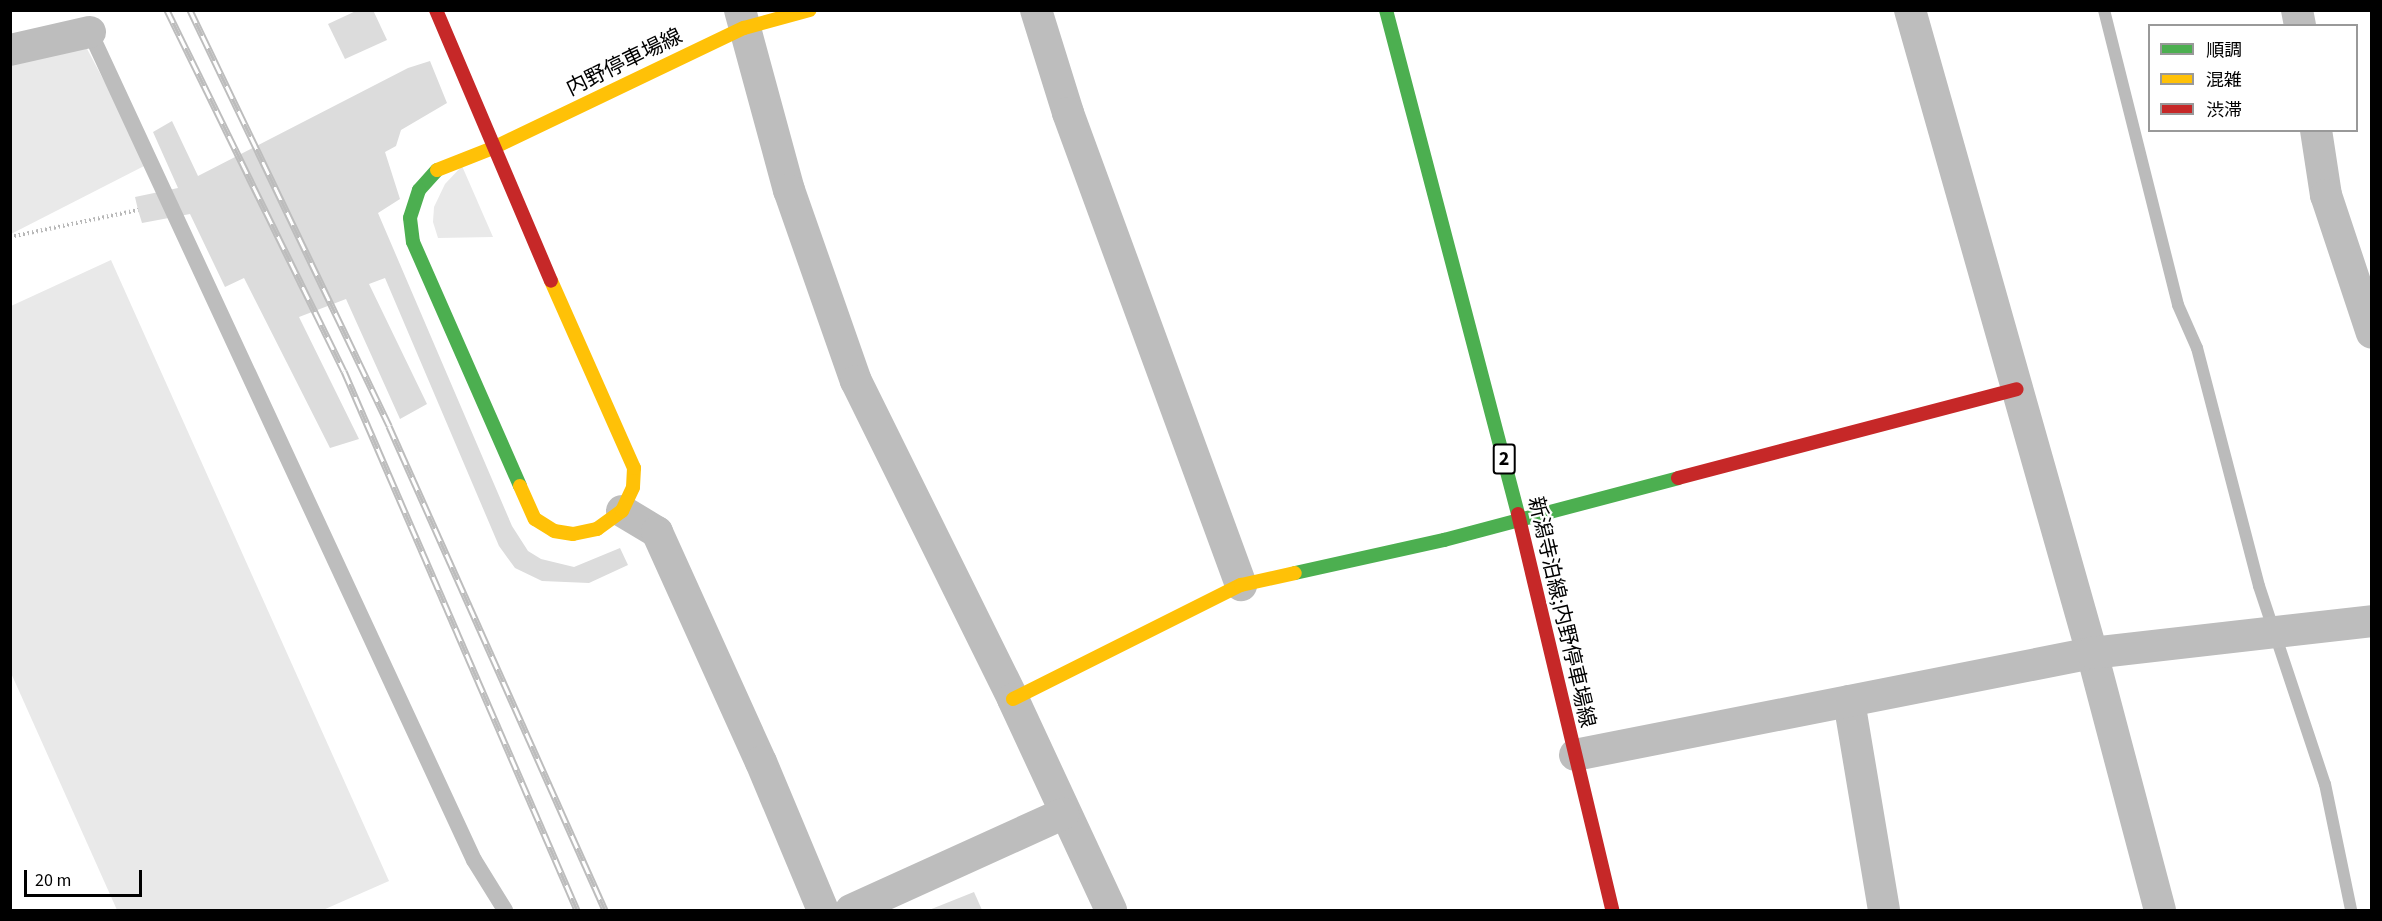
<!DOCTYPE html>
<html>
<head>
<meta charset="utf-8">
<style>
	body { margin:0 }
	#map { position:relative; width:2382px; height:921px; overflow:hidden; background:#fff; font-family:"Source Sans 3","Noto Sans JP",sans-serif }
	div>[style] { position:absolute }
	.green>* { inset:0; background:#e9e9e9 }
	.stream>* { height:12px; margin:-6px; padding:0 6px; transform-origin:6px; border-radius:6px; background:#bbb }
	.building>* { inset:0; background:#dcdcdc }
	.path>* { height:4px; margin-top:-2px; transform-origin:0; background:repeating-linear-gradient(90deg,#b8b8b8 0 1.5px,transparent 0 4.5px) }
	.lane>* { height:16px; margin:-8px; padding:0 8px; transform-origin:8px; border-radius:8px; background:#bdbdbd }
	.street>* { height:32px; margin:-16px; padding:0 16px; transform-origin:16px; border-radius:16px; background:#bdbdbd }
	.fast>* { height:14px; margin:-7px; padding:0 7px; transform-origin:7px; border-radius:7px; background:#4caf50 }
	.slow>* { height:14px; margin:-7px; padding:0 7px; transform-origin:7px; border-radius:7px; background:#ffc107 }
	.jam>* { height:14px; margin:-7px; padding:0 7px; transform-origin:7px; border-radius:7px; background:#c62828 }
	.rail>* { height:7px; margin-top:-3.5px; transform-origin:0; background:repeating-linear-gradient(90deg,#fff 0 14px,#bdbdbd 0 28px); box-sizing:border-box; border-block:2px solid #bdbdbd }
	span { translate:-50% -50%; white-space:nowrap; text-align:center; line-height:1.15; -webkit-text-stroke:4.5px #fff; paint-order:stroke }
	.shield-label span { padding:2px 4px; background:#fff; border:2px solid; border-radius:4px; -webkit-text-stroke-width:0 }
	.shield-label { font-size:20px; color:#000; font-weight:700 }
	.street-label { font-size:21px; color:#000 }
	.frame { position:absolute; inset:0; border:12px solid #000; pointer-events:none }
	.legend { position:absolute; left:2148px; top:24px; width:210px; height:108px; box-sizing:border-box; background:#fff; border:2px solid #999; margin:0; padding:8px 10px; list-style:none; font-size:18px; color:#000 }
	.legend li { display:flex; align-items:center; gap:12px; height:30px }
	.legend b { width:30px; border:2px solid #999 }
	.scale { position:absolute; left:24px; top:870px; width:118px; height:27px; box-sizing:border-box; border:3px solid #000; border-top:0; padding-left:8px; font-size:18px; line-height:21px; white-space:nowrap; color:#000; -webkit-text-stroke:4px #fff; paint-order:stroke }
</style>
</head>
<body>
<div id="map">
	<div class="green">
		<div style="clip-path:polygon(85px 45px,148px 164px,11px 234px,11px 62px)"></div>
		<div style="clip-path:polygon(462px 166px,493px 237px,438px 238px,433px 222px,434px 207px,445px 184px)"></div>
		<div style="clip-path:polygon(111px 260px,389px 881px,323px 910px,117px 910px,11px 673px,11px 306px)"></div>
	</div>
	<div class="stream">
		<div style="left:2104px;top:10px;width:304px;rotate:75.9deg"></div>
		<div style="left:2178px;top:305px;width:47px;rotate:66.2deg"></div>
		<div style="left:2197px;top:348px;width:246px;rotate:75.4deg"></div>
		<div style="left:2259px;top:586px;width:209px;rotate:71.6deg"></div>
		<div style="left:2325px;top:784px;width:129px;rotate:78.3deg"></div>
	</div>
	<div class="building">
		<div style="clip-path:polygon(358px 10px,373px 10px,387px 40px,345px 59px,328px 24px)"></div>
		<div style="clip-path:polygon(430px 61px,447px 103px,401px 130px,396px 146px,385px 152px,400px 199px,378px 213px,512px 526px,528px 551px,541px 559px,574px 567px,620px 548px,628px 565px,589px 583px,542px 581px,515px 568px,499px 546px,385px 278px,369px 284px,427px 404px,400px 419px,346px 299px,299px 317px,359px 439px,330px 448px,244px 278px,225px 287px,190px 214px,142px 223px,138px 210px,135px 197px,178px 188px,153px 132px,172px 121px,198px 176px,408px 68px)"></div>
		<div style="clip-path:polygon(974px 892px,982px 910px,929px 910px)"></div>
	</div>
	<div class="path">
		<div style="left:10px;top:237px;width:131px;rotate:-11.9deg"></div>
	</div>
	<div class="lane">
		<div style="left:90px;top:32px;width:913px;rotate:65.12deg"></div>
		<div style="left:474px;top:860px;width:59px;rotate:58.2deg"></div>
	</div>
	<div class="street">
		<div style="left:740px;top:10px;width:187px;rotate:74.8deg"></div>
		<div style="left:789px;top:190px;width:202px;rotate:70.7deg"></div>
		<div style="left:856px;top:381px;width:355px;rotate:63.7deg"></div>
		<div style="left:1013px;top:699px;width:233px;rotate:65.1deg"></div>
		<div style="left:1036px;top:10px;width:108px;rotate:72.7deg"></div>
		<div style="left:1068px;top:113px;width:503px;rotate:69.87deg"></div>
		<div style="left:1910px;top:10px;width:668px;rotate:74.2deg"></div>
		<div style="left:2092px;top:653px;width:266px;rotate:75.2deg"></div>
		<div style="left:2297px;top:10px;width:16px;rotate:79deg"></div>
		<div style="left:10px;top:50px;width:82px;rotate:-12.7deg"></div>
		<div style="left:2316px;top:130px;width:66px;rotate:81.3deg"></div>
		<div style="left:2326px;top:195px;width:145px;rotate:71.6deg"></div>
		<div style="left:622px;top:511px;width:41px;rotate:31deg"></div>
		<div style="left:657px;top:532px;width:252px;rotate:65.7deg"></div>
		<div style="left:761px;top:762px;width:160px;rotate:67.3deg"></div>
		<div style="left:1849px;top:701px;width:212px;rotate:80.5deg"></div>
		<div style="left:1575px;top:755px;width:527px;rotate:-11.16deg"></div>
		<div style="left:2092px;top:653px;width:282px;rotate:-6.5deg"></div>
		<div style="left:851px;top:910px;width:233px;rotate:-24.4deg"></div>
	</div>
	<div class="fast">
		<div style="left:1386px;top:10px;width:521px;rotate:75.32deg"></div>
		<div style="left:437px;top:170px;width:27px;rotate:132deg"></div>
		<div style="left:419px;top:190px;width:29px;rotate:108deg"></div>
		<div style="left:410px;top:218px;width:24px;rotate:83deg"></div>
		<div style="left:413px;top:242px;width:266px;rotate:66.3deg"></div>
		<div style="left:1295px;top:573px;width:153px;rotate:-12.5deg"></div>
		<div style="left:1444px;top:540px;width:242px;rotate:-14.8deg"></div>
	</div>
	<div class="slow">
		<div style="left:437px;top:170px;width:60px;rotate:-21.4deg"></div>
		<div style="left:493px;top:148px;width:278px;rotate:-25.6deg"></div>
		<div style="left:744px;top:28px;width:68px;rotate:-15.3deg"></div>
		<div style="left:520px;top:486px;width:36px;rotate:66deg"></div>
		<div style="left:535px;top:519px;width:22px;rotate:32deg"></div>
		<div style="left:554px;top:531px;width:19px;rotate:9deg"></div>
		<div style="left:573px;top:534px;width:25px;rotate:-12deg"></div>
		<div style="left:597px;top:529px;width:31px;rotate:-36deg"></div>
		<div style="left:622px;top:511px;width:26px;rotate:-65deg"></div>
		<div style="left:633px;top:487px;width:19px;rotate:-87deg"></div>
		<div style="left:634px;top:468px;width:205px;rotate:-113.9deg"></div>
		<div style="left:1013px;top:699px;width:255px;rotate:-26.6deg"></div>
		<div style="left:1241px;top:585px;width:55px;rotate:-12.5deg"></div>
	</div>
	<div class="jam">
		<div style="left:436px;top:10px;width:294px;rotate:67deg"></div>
		<div style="left:1678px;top:478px;width:350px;rotate:-14.7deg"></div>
		<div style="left:1518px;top:514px;width:407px;rotate:76.6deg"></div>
	</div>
	<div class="rail">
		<div style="left:167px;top:10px;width:402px;rotate:63.9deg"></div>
		<div style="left:344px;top:371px;width:587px;rotate:66.62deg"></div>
		<div style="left:190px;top:10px;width:461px;rotate:64.4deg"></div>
		<div style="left:389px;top:426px;width:530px;rotate:65.95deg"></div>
	</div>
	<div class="shield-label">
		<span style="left:1504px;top:459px">2</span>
	</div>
	<div class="street-label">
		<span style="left:624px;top:62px;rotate:-26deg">内野停車場線</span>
		<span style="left:1562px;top:612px;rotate:77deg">新潟寺泊線;内野停車場線</span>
	</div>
	<div class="frame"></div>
	<ul class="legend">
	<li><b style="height:8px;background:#4caf50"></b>順調</li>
	<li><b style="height:8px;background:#ffc107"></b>混雑</li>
	<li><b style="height:8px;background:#c62828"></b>渋滞</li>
	</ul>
	<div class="scale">20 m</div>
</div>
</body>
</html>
